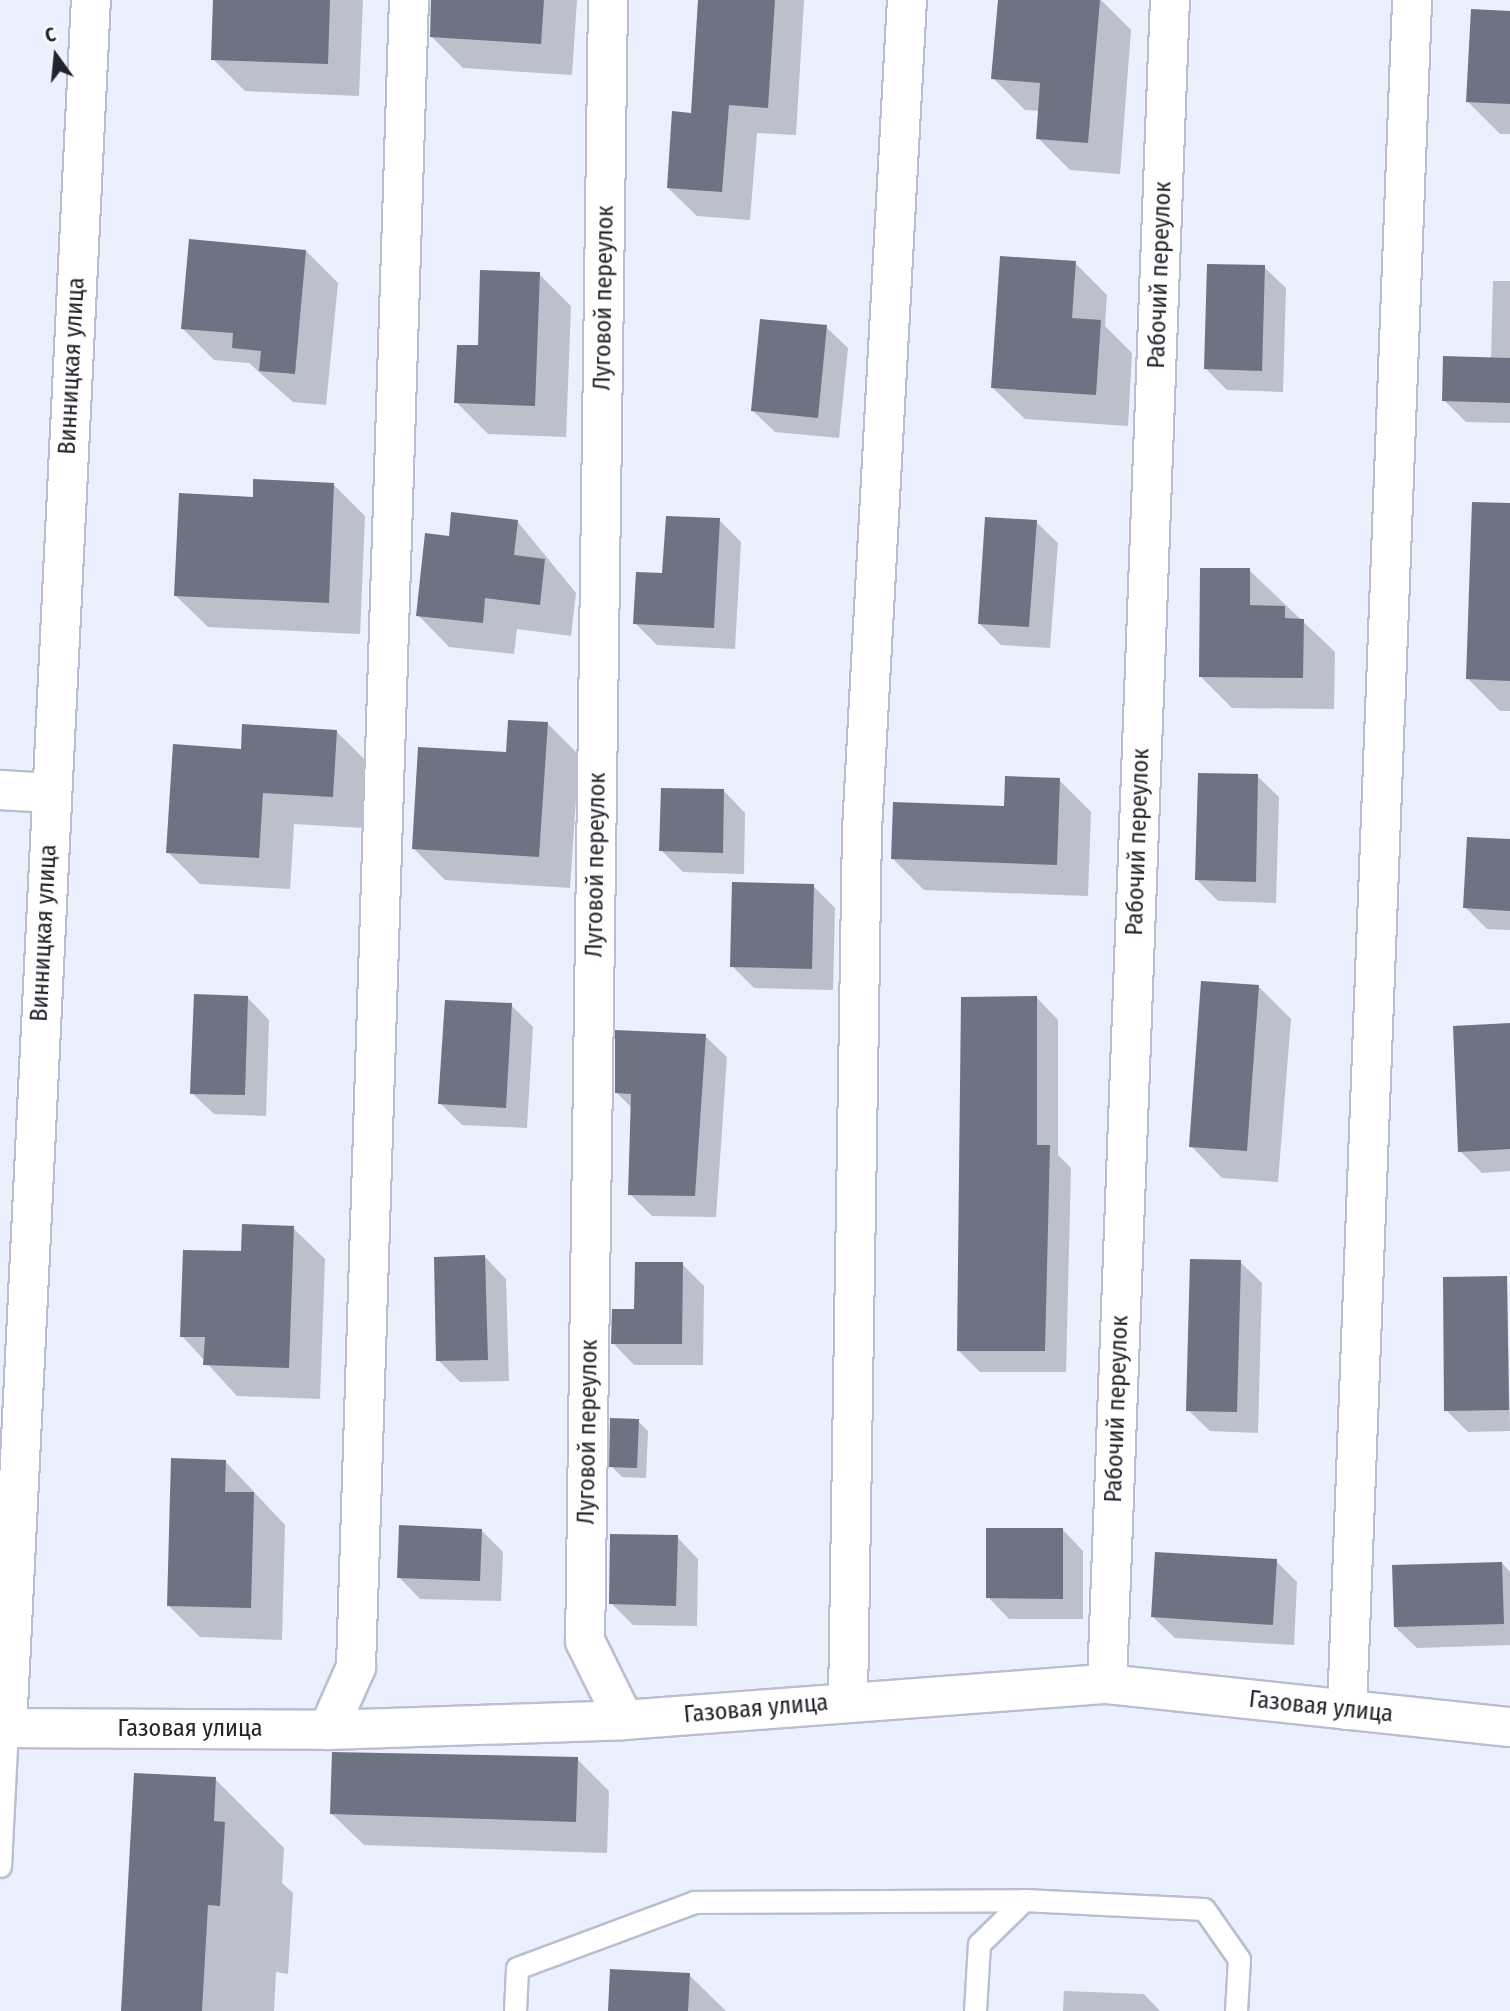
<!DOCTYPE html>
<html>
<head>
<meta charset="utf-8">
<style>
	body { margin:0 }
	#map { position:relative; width:1510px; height:2011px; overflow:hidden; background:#ebf0fe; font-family:"Fira Sans Condensed",sans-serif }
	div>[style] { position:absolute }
	.shadow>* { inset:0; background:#0003 }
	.building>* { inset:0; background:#6e7383 }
	.roads { filter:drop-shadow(2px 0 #b9bfd0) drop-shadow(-2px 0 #b9bfd0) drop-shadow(0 2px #b9bfd0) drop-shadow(0 -2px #b9bfd0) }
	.lane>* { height:21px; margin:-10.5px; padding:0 10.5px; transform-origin:10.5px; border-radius:10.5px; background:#fff }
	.street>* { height:38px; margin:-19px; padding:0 19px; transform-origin:19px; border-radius:19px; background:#fff }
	span { translate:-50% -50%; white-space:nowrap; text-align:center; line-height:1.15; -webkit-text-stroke:5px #fefefe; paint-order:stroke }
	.street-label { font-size:24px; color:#22242a }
	.north { position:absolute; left:21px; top:21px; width:70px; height:70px; -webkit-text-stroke:5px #fefefe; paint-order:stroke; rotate:345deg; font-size:19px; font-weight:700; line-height:28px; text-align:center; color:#22242a }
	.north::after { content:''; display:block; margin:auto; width:24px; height:32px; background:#22242a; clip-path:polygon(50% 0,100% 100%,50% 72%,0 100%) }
</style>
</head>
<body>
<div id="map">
	<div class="shadow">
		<div style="clip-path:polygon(215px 0,363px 0,359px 96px,245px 91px,213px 59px)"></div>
		<div style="clip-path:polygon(432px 0,577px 0,572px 75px,463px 68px,431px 36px)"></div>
		<div style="clip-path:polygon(700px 0,804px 0,796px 135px,757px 133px,750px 220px,697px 216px,668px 188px,692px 114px)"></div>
		<div style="clip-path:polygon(999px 0,1101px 0,1131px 30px,1120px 174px,1070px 170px,1038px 138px,1040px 111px,1025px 110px,993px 78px)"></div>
		<div style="clip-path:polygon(1510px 13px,1510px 134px,1500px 134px,1468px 102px)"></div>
		<div style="clip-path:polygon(306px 251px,338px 283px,326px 405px,293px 402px,249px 363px,214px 360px,182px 328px)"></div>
		<div style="clip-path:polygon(1075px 263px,1107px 295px,1105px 326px,1132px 353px,1128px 426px,1025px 419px,993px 388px)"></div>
		<div style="clip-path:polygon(1264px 267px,1286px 288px,1283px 392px,1227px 390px,1206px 369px)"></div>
		<div style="clip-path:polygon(539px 274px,571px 306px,566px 437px,488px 434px,456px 402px,479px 347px)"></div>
		<div style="clip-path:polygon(1493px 281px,1510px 281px,1510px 423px,1466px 422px,1444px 400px,1491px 359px)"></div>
		<div style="clip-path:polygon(826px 327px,848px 348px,839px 438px,775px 432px,753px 411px)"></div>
		<div style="clip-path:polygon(333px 484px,365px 516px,360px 634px,208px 627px,176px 596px)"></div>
		<div style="clip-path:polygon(1510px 505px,1510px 711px,1500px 711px,1468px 679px)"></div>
		<div style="clip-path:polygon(719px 520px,741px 542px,735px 649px,657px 645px,635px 623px,664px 575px)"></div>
		<div style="clip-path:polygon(517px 521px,576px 593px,571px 636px,517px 629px,514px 654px,449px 647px,418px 615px,450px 538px)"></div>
		<div style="clip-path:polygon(1036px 522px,1058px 543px,1050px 648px,1001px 645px,979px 623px)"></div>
		<div style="clip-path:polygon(1249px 570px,1335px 652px,1334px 709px,1232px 708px,1200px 676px)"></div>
		<div style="clip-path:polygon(547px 723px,579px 755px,570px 888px,445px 880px,413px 848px)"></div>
		<div style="clip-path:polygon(337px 732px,368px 763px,365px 828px,294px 824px,290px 889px,200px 884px,168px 852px,243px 750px)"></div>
		<div style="clip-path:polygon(1257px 776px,1279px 797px,1276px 903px,1218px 901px,1197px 880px)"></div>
		<div style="clip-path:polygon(1059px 780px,1091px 812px,1088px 896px,924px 890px,892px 858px)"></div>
		<div style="clip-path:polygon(724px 791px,745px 813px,744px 874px,683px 872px,661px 850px)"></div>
		<div style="clip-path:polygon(1510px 841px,1510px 930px,1487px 929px,1465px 907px)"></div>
		<div style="clip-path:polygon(813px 886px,835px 908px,833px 990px,754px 988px,732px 966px)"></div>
		<div style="clip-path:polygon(1259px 987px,1291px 1019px,1278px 1182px,1222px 1178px,1191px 1146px)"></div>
		<div style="clip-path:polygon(248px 998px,269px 1020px,266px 1116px,214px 1114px,192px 1093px)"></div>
		<div style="clip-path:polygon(1037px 998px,1058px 1020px,1058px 1155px,1071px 1168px,1066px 1372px,980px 1372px,958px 1350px)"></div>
		<div style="clip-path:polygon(511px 1005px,533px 1027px,527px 1128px,462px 1125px,440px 1103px)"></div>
		<div style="clip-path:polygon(1510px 1025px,1510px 1171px,1482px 1173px,1460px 1151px)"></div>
		<div style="clip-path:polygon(705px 1036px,727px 1057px,716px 1217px,652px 1216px,630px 1194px,633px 1109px,616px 1092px)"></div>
		<div style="clip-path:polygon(293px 1228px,325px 1259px,320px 1399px,237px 1396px,182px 1336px,242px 1253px)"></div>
		<div style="clip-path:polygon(485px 1257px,506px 1279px,509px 1381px,460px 1382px,438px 1360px)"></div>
		<div style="clip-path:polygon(1240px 1262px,1262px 1283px,1258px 1433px,1210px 1431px,1188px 1410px)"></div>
		<div style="clip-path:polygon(682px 1264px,704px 1286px,703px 1365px,634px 1365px,613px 1343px)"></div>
		<div style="clip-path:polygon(1507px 1277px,1510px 1431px,1468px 1432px,1446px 1410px)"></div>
		<div style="clip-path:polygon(638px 1421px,648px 1431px,646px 1478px,622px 1477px,611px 1466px)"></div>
		<div style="clip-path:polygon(225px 1461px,285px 1525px,282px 1640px,200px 1637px,168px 1605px)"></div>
		<div style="clip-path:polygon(1062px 1529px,1083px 1551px,1083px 1619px,1009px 1619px,988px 1597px)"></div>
		<div style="clip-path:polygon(481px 1530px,503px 1552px,501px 1601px,420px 1599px,399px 1577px)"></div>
		<div style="clip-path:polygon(677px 1537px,698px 1559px,697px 1626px,633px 1625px,611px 1603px)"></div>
		<div style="clip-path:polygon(1276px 1561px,1297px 1582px,1294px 1645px,1175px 1638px,1153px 1617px)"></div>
		<div style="clip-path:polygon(1502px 1563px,1510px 1572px,1510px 1645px,1417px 1648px,1395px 1627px)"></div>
		<div style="clip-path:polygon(577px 1759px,609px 1791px,607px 1853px,364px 1845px,332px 1814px)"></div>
		<div style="clip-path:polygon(215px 1779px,284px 1848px,282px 1883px,293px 1893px,288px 1974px,276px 1972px,274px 2011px,123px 2011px)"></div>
		<div style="clip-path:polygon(689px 1975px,726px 2011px,610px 2011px)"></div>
		<div style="clip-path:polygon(1064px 1991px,1144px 1994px,1160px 2011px,1063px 2011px)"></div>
	</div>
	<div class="building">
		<div style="clip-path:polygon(213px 0,330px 0,328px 64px,211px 60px)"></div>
		<div style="clip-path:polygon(431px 0,544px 0,541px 44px,430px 37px)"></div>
		<div style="clip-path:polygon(698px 0,775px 0,768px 108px,729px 105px,722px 192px,667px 188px,672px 111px,691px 113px)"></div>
		<div style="clip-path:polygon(998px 0,1100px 0,1088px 143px,1036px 139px,1040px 83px,991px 79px)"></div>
		<div style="clip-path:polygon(1471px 9px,1510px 11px,1510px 104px,1466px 102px)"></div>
		<div style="clip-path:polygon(189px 239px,306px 250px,295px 374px,259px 371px,261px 351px,232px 348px,233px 333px,181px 329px)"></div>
		<div style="clip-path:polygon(1000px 256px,1076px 261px,1072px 318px,1101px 320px,1096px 395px,991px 388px)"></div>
		<div style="clip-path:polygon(1207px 264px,1265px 265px,1262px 371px,1204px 369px)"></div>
		<div style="clip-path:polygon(480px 270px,540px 272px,535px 406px,454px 403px,457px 345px,478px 345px)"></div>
		<div style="clip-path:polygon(760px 319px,827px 325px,818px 418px,751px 411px)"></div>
		<div style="clip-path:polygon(1443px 356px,1510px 358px,1510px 403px,1442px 401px)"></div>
		<div style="clip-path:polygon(253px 479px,334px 483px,329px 603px,174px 596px,179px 493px,253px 497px)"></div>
		<div style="clip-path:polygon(1472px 502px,1510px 503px,1510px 681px,1466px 679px)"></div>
		<div style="clip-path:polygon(451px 512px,518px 520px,514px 555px,545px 559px,540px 605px,485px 598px,483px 623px,416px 616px,425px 533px,449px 536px)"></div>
		<div style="clip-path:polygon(666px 516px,720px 518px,714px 628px,633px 624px,636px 572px,662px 573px)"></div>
		<div style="clip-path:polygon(985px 517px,1037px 520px,1029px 627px,978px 624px)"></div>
		<div style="clip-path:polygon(1200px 568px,1250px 568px,1250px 605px,1285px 606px,1285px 618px,1304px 619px,1303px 678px,1199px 677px)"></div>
		<div style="clip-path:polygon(508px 720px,548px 722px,539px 857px,412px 849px,418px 747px,506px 752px)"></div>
		<div style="clip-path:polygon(242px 724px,337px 730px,333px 797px,263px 793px,259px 858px,166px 853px,173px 744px,241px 749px)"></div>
		<div style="clip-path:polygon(1198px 773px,1258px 774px,1256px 882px,1195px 880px)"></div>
		<div style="clip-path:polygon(1005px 776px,1060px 778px,1057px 865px,891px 859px,893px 802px,1004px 806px)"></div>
		<div style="clip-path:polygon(661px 788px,724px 789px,723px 853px,659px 851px)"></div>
		<div style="clip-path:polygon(1467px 837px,1510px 839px,1510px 911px,1463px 908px)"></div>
		<div style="clip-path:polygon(732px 882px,814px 884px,812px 969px,730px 967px)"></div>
		<div style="clip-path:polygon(1201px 981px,1259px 985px,1247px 1151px,1189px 1147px)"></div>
		<div style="clip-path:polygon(194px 994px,248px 996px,245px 1095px,190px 1094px)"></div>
		<div style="clip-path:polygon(1037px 996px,1037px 1145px,1050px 1145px,1045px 1351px,957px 1351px,961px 997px)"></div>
		<div style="clip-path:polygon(445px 1000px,512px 1003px,506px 1108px,438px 1104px)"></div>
		<div style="clip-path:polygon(1510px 1023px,1510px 1149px,1458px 1152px,1453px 1026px)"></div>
		<div style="clip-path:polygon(615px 1030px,706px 1034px,695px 1196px,628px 1195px,631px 1094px,615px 1093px)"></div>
		<div style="clip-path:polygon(242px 1224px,294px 1226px,289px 1368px,203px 1365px,205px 1337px,180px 1337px,183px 1250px,241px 1251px)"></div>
		<div style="clip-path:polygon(485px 1255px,488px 1360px,436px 1361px,434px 1257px)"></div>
		<div style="clip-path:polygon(1190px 1259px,1241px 1260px,1237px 1412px,1186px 1411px)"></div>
		<div style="clip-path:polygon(635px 1262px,683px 1262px,682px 1344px,611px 1344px,612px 1309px,634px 1309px)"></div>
		<div style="clip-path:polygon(1507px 1276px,1509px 1410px,1444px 1411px,1443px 1277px)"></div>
		<div style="clip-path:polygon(610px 1418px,639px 1419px,637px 1468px,609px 1467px)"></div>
		<div style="clip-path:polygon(171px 1458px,226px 1460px,225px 1492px,254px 1492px,251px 1608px,167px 1606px)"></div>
		<div style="clip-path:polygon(399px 1525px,482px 1529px,480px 1581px,397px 1578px)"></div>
		<div style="clip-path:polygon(986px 1528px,1063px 1528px,1063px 1599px,986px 1598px)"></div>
		<div style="clip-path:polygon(610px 1534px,678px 1535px,676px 1606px,609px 1604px)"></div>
		<div style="clip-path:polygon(1155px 1552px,1277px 1559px,1273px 1625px,1151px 1617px)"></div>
		<div style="clip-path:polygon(1502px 1562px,1504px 1624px,1394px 1627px,1392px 1565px)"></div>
		<div style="clip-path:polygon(332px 1752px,578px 1757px,576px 1822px,330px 1814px)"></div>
		<div style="clip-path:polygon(134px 1773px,216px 1777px,214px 1821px,225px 1822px,220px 1906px,208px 1905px,202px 2011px,121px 2011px)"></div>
		<div style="clip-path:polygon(610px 1969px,690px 1973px,688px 2011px,608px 2011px)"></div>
	</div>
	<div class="roads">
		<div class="lane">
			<div style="left:0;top:1866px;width:138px;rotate:-87.1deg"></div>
			<div style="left:515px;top:2011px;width:43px;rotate:-87.3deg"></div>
			<div style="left:517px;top:1968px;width:189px;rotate:-20.4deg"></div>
			<div style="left:694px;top:1902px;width:330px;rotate:-0.3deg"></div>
			<div style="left:975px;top:2011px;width:67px;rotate:-86.6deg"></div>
			<div style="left:979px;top:1944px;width:63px;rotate:-44.4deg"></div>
			<div style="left:1024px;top:1900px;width:180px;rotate:2.9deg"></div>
			<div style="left:1204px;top:1909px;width:61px;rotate:55deg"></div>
			<div style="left:1239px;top:1959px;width:52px;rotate:93.3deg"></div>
		</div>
		<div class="street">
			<div style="left:608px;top:0;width:1641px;rotate:90.8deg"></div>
			<div style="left:585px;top:1641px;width:88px;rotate:63.7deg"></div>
			<div style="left:0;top:790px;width:51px;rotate:3.4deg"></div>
			<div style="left:1107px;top:1684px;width:1685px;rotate:-87.86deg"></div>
			<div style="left:848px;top:1701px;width:871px;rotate:-89.08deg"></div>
			<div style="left:862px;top:830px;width:831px;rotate:-86.9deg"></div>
			<div style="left:1347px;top:1710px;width:1711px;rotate:-87.82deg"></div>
			<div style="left:0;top:1728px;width:328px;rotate:0.3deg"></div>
			<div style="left:328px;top:1730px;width:296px;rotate:-1.9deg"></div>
			<div style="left:624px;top:1720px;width:484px;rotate:-4.3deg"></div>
			<div style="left:1107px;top:1684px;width:405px;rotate:6.1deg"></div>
			<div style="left:7px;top:1728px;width:1730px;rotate:-87.22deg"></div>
			<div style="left:328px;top:1730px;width:69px;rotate:-66deg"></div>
			<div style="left:356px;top:1667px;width:1668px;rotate:-88.18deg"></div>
		</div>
	</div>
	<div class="street-label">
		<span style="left:1160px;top:275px;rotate:-88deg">Рабочий переулок</span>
		<span style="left:604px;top:298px;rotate:-89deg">Луговой переулок</span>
		<span style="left:72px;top:366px;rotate:-87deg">Винницкая улица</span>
		<span style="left:1138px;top:842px;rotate:-88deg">Рабочий переулок</span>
		<span style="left:596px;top:865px;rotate:-89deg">Луговой переулок</span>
		<span style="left:44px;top:933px;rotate:-87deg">Винницкая улица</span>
		<span style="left:1117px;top:1409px;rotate:-88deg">Рабочий переулок</span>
		<span style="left:588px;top:1432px;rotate:-89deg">Луговой переулок</span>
		<span style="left:1321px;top:1707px;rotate:6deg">Газовая улица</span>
		<span style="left:756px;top:1709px;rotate:-5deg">Газовая улица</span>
		<span style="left:190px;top:1729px">Газовая улица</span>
	</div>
	<div class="north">С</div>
</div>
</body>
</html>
